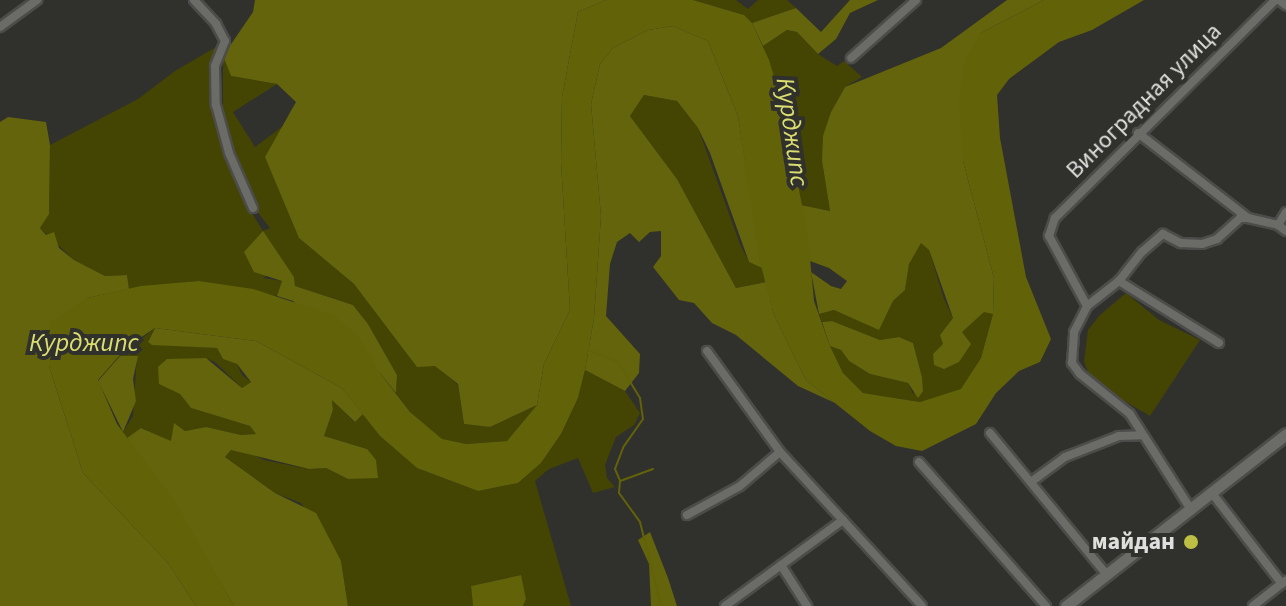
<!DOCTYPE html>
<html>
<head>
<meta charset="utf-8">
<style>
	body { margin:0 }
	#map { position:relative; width:1286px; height:606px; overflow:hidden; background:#30302d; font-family:"Source Sans 3",sans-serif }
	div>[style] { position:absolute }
	.green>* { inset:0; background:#444502 }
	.forest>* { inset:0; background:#63640b }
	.water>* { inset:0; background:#626308 }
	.stream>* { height:2px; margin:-1px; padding:0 1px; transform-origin:1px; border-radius:1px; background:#626308 }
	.roads { filter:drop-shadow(2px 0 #4c4c4a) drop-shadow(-2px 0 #4c4c4a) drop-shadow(0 2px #4c4c4a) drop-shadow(0 -2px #4c4c4a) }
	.street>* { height:8px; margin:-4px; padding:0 4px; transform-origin:4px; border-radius:4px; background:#6b6b67 }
	.secondary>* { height:11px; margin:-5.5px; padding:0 5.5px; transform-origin:5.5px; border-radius:5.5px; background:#6b6b67 }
	.dots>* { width:22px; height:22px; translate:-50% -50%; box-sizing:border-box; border:4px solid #30302d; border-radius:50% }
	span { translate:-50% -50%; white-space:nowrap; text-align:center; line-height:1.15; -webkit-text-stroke:8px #30302d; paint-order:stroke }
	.street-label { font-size:24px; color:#dfdfdd }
	.poi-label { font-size:24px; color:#dfdfdd; font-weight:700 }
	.right { translate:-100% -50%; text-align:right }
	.water-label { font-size:26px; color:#dadd70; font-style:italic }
</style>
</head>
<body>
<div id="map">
	<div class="green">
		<div style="clip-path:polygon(693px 0,736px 0,748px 9px,758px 0,787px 0,796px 8px,752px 23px,744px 15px)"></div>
		<div style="clip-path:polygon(787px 30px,797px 32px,818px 54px,837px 66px,844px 61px,862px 77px,845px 87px,831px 112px,822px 161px,830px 211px,801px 205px,783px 106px,763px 46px)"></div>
		<div style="clip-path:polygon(218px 46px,213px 103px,247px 205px,263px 231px,270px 228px,256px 210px,223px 118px,223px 56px,231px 76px,277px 84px,233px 112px,255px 147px,283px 126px,293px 107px,310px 128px,299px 238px,354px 284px,417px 366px,435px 365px,458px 385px,464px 424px,490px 427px,537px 405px,507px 441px,466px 444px,442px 440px,410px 412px,396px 393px,397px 375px,368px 324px,353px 305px,295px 286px,294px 277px,284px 265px,263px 278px,282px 281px,277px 296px,199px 281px,129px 289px,127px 275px,105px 276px,74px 260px,40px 228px,49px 213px,50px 145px,138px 99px,175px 71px)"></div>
		<div style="clip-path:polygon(644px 95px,677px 101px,698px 128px,740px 244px,749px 262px,762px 268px,766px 282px,736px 288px,677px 179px,630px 116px)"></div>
		<div style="clip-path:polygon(921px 242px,929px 250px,944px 299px,953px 318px,940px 335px,961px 332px,984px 311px,993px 314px,981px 358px,961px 390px,920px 402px,863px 393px,843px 373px,830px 346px,841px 350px,849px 361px,870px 374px,908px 383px,913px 394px,922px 377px,913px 343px,899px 337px,880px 340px,832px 321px,822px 322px,819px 314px,834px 310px,879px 329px,893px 301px,905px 290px,909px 263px)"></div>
		<div style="clip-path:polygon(1126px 293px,1159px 320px,1200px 340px,1150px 416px,1116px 396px,1089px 374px,1084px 362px,1088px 330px,1100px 315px)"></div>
		<div style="clip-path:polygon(155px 328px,148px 341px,152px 344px,217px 348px,223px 359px,237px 364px,242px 375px,251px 382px,242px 388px,215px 362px,205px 358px,191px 359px,180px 394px,191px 408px,250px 426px,257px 434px,241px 435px,206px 427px,185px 431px,174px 424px,172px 442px,142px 428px,127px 438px,123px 432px,133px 416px,137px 356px,120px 356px)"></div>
		<div style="clip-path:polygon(585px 370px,625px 391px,640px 413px,634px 425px,616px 437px,605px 465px,607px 478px,615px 487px,593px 493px,578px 458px,549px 469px,535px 481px,571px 606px,523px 606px,526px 599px,520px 575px,471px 586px,473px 606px,348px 606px,341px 561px,301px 503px,275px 493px,225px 457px,231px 450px,250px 453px,264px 460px,308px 469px,326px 468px,348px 479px,367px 449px,324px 436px,333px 410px,332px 399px,354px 422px,363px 414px,380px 436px,417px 468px,478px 491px,518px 483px,541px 463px,561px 434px,578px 398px)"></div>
	</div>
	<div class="forest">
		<div style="clip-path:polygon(255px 0,606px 0,578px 12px,562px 97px,561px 162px,570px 310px,544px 364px,537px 405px,490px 427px,464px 424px,458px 384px,435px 366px,417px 367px,354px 284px,299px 238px,265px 157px,296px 102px,277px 84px,231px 76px,223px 56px,253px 12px)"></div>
		<div style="clip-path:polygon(850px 0,878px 0,850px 13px,836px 39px,818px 54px,797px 32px,787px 30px,763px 46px,752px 23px,796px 8px,821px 32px)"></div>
		<div style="clip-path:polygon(1007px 0,1044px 0,981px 33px,963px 161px,994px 278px,993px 314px,984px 312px,962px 332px,971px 344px,959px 362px,944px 369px,934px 365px,933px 354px,943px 344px,940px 335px,953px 318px,929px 250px,921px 243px,909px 264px,905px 290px,893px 301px,879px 330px,834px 310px,819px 314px,811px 272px,831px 286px,841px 289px,847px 281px,829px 268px,810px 261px,801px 205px,830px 211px,822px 161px,823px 136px,831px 112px,845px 87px,941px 48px)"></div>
		<div style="clip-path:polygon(673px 26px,708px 41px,738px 116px,762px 268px,749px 262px,710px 153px,698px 128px,677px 101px,644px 95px,630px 116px,677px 179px,736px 288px,766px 282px,774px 315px,806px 380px,835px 403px,798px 386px,736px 335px,712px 323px,694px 303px,679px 300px,653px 267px,661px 256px,661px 231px,650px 232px,639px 242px,630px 233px,617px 242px,610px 264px,606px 316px,640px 354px,639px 373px,625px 391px,585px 370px,594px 318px,601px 216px,591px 104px,600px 64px,613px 48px,648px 30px)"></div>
		<div style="clip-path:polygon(8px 117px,46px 122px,50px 145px,49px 214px,40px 228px,46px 235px,54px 232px,59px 248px,74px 260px,105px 276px,127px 275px,129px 289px,87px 298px,49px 366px,83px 473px,168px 563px,196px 606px,0 606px,0 122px)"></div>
		<div style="clip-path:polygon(263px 231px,294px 277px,295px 286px,353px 305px,368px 324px,397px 375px,396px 393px,380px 373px,293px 301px,277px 296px,282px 281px,254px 272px,244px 252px)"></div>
		<div style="clip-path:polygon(832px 321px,880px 340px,899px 337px,913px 343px,922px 377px,923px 391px,918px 398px,908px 383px,870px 374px,849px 361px,841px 350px,830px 346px,822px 322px)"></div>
		<div style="clip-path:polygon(155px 328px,256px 341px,342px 388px,363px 414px,355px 422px,332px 400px,333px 410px,324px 436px,367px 449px,376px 460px,378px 478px,348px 479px,326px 468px,309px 469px,231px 450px,225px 457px,275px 493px,316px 513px,341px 561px,348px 606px,234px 606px,188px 527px,127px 438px,141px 428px,171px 441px,174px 423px,185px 431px,206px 427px,241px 435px,256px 434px,250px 426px,191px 408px,180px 394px,159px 384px,158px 367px,167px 359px,206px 358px,242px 388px,251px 382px,237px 364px,223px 359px,217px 348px,152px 345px,148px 342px)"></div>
		<div style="clip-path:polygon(120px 356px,138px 356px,133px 379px,136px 401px,123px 432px,98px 381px)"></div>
		<div style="clip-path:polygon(650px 532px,668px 578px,677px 606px,651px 606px,649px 564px,638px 540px)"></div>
	</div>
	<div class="water">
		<div style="clip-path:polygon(606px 0,693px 0,744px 15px,752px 23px,769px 60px,783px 106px,808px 237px,814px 301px,830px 346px,843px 373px,863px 393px,920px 402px,961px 389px,981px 358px,993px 314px,994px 278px,963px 161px,959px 100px,965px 60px,981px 33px,1044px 0,1144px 0,1092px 30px,1059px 42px,1009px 79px,997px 95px,1000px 138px,1026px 277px,1051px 339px,1040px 362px,1019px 371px,996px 393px,976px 424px,922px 451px,896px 446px,870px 431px,806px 380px,774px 315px,759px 258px,738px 116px,708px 41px,673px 26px,648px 30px,613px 48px,600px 64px,591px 104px,601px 216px,594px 318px,585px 370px,578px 398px,561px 434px,541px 463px,518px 483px,478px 491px,417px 468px,380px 436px,342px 388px,256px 341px,155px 328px,128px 346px,98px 380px,117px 424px,176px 503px,234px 606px,196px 606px,168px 563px,83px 473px,49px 366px,49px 323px,87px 298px,141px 286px,199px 281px,253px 289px,333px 315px,359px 337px,380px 373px,410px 412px,442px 439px,466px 444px,507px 441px,537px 405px,544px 364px,570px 310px,561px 162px,562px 97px,578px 12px)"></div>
		<div style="clip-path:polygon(521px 575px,526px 599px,523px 606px,473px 606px,471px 586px)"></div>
	</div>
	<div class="stream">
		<div style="left:588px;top:350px;width:32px;rotate:22deg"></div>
		<div style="left:618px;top:362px;width:42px;rotate:58.6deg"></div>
		<div style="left:640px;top:398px;width:21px;rotate:82deg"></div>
		<div style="left:643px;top:419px;width:35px;rotate:125deg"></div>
		<div style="left:623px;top:448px;width:22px;rotate:111deg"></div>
		<div style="left:615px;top:469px;width:13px;rotate:67deg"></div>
		<div style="left:653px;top:469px;width:35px;rotate:160deg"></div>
		<div style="left:620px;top:481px;width:12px;rotate:95deg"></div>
		<div style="left:619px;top:493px;width:36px;rotate:54deg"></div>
		<div style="left:640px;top:522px;width:87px;rotate:76deg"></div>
	</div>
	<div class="roads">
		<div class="street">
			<div style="left:194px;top:0;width:33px;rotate:47deg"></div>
			<div style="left:216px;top:24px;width:19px;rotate:62deg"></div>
			<div style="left:225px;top:41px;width:27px;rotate:112deg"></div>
			<div style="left:215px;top:66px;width:39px;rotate:89deg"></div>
			<div style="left:216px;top:105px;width:50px;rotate:74.8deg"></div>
			<div style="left:229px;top:153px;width:60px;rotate:66.4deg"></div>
			<div style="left:1279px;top:0;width:9px;rotate:36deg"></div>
			<div style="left:0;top:27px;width:46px;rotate:-36.1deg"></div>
			<div style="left:851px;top:58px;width:87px;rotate:-41.7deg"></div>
			<div style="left:1138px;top:133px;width:139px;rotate:37.7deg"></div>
			<div style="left:1248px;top:218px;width:31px;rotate:13deg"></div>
			<div style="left:1278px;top:225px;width:10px;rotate:37deg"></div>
			<div style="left:1278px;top:225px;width:15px;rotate:-58deg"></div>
			<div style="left:1087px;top:306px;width:41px;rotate:-38deg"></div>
			<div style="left:1219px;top:343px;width:118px;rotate:-148.2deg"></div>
			<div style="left:1119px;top:281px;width:37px;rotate:-52deg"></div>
			<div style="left:1142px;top:252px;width:28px;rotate:-41deg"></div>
			<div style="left:1163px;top:234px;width:20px;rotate:27deg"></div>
			<div style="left:1181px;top:243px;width:21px;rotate:3deg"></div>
			<div style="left:1202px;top:244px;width:16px;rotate:-18deg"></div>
			<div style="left:1217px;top:239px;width:31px;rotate:-42deg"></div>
			<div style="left:1240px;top:218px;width:8px"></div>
			<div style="left:707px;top:351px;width:125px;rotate:54.1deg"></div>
			<div style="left:780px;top:452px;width:209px;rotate:47.3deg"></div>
			<div style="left:990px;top:433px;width:184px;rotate:50.5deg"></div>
			<div style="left:919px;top:462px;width:192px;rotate:48.6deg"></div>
			<div style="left:1031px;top:482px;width:42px;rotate:-36.3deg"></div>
			<div style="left:1065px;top:457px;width:58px;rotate:-21.3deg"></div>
			<div style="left:1119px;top:436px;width:23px;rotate:-2deg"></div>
			<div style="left:1211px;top:492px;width:116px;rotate:52.3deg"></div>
			<div style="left:1190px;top:508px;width:112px;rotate:-122.6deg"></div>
			<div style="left:1130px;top:414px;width:64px;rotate:-141.3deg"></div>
			<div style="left:1080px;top:374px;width:14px;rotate:-126deg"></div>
			<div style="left:1072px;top:363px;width:31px;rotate:-86deg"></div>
			<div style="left:1074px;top:332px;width:29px;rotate:-63deg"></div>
			<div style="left:1087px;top:306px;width:80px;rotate:-118.5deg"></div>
			<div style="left:1049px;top:236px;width:19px;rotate:-72deg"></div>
			<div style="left:1055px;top:218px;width:310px;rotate:-44.7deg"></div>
			<div style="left:687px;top:515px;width:60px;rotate:-28.7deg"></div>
			<div style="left:740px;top:486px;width:52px;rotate:-40.4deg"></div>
			<div style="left:781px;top:565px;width:49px;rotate:57.6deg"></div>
			<div style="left:725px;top:606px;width:146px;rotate:-36.1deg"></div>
			<div style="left:1253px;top:606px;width:41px;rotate:-38deg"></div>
		</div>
		<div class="secondary">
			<div style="left:1066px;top:606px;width:279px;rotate:-38deg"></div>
		</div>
	</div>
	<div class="dots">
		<div style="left:1191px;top:542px;background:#bcbf43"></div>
	</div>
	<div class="street-label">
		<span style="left:1144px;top:101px;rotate:-45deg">Виноградная улица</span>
	</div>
	<div class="poi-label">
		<span class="right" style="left:1175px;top:542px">майдан</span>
	</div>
	<div class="water-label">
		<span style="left:792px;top:132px;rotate:82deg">Курджипс</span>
		<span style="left:84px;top:343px">Курджипс</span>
	</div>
</div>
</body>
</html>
